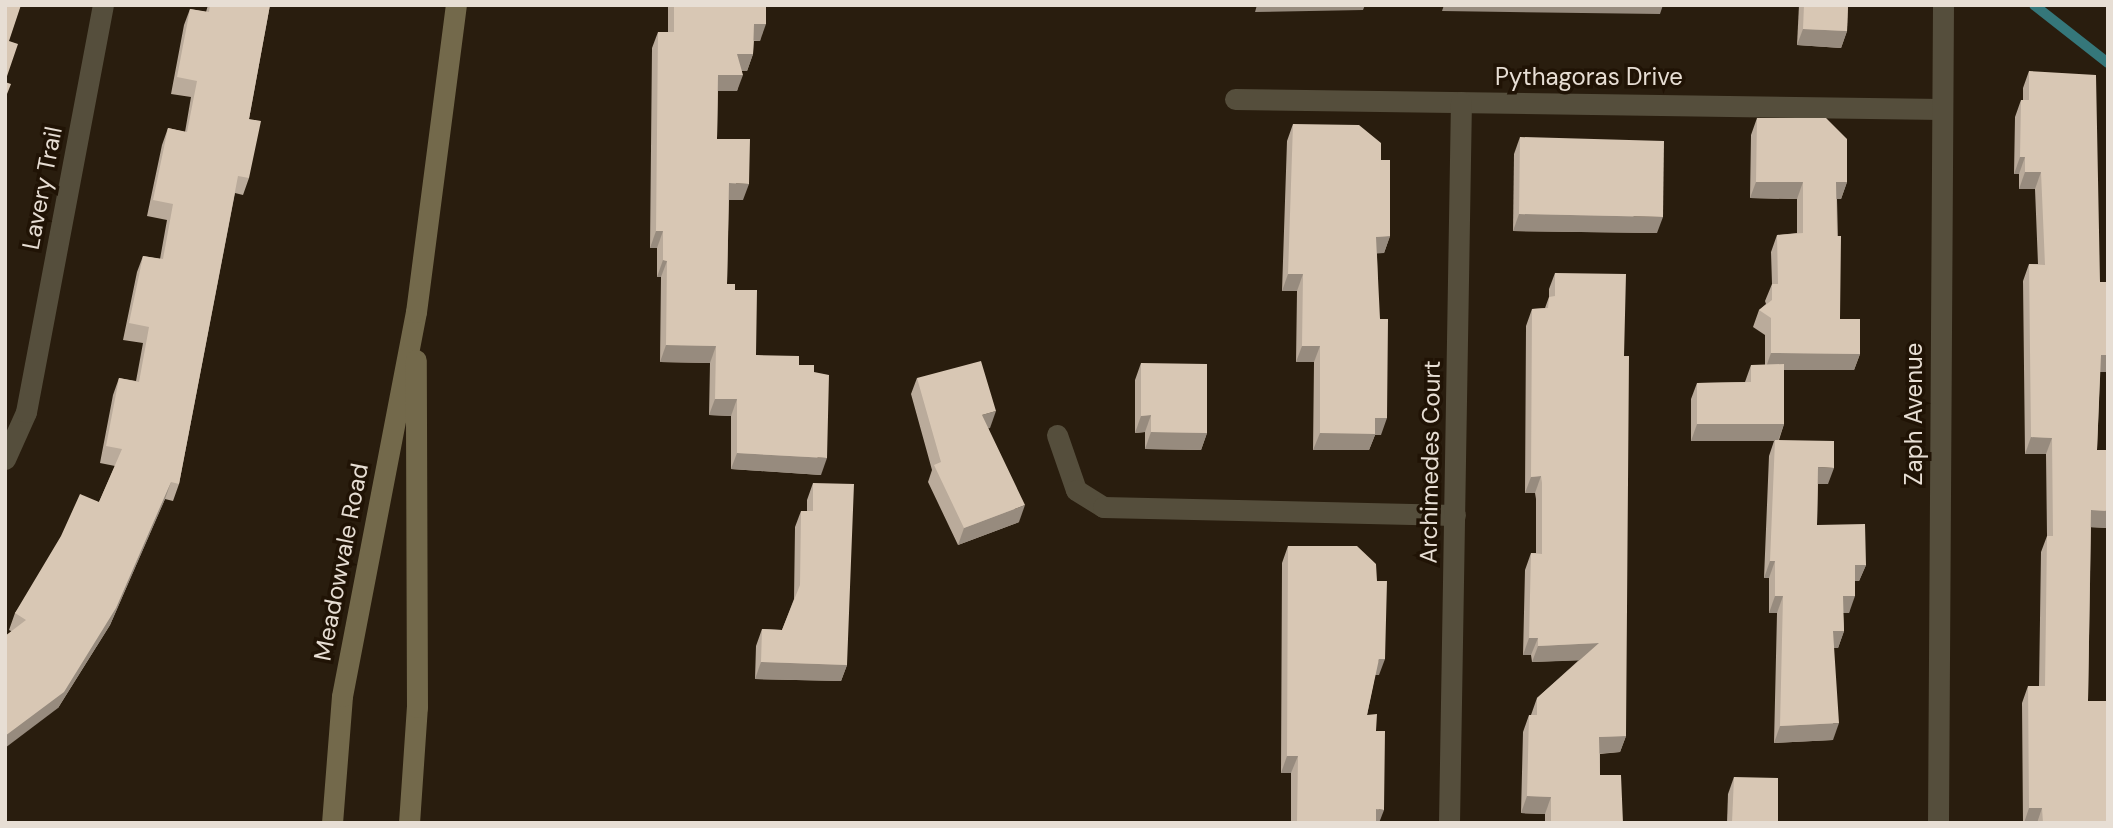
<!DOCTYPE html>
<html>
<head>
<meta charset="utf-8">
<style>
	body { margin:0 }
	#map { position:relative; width:2113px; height:828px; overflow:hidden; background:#291d0e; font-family:"DM Sans",sans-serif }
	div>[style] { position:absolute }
	.stream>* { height:10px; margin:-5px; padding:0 5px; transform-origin:5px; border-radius:5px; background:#35777a }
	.street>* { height:21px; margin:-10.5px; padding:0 10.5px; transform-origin:10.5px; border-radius:10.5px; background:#554e3c }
	.secondary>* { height:21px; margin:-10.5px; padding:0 10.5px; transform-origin:10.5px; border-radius:10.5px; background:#73694b }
	.wall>* { inset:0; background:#baab9b }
	.shaded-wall>* { inset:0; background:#978b7e }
	.building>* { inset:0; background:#d8c7b4 }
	span { translate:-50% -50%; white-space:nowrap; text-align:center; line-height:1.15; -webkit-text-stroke:7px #201305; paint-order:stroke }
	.street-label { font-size:24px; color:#e7ded4 }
	.frame { position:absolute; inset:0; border:7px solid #e7ded4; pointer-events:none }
</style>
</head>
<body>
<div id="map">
	<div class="stream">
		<div style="left:2034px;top:5px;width:94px;rotate:38.1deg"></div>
	</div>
	<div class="street">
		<div style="left:1235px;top:99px;width:707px;rotate:0.81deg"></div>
		<div style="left:1057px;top:435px;width:58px;rotate:70.9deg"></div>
		<div style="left:1076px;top:490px;width:32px;rotate:32deg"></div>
		<div style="left:1103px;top:507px;width:352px;rotate:1.3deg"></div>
		<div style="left:5px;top:459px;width:51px;rotate:-65.9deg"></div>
		<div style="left:26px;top:412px;width:414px;rotate:-79.3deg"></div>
		<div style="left:1449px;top:823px;width:721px;rotate:-89.05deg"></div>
		<div style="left:1938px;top:823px;width:818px;rotate:-89.65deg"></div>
	</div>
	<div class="secondary">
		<div style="left:332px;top:823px;width:127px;rotate:-85.5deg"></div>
		<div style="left:342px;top:696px;width:391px;rotate:-79.1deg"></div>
		<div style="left:416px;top:312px;width:310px;rotate:-82.6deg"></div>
		<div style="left:409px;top:823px;width:116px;rotate:-86.1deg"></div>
		<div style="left:417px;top:707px;width:347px;rotate:-90.2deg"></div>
	</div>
	<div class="wall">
		<div style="clip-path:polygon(208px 5px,270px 5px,249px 119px,249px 178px,243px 195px,235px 193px,179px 484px,173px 501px,165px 499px,110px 625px,58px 708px,11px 631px,9px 630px,15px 613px,99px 502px,115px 466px,100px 463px,113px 395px,119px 378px,136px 381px,143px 343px,123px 340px,137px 272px,143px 256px,160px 259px,167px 220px,147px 216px,162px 145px,168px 128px,185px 132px,191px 97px,171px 94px,184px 25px,190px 9px,206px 12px)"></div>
		<div style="clip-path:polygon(668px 5px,766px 5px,760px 41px,754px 41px,753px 54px,747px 71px,742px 71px,737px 91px,718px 91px,717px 139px,743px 200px,729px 200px,727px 284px,735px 290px,756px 355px,799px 365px,821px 475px,731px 469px,731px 416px,709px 415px,710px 363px,660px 362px,661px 277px,657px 277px,657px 248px,650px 248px,652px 48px,658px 32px,668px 32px)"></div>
		<div style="clip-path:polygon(1799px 5px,1848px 5px,1847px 31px,1841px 48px,1797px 45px)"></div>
		<div style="clip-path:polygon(2029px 71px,2100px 282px,2108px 282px,2108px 372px,2100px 372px,2097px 450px,2108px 528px,2091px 527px,2088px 701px,2108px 823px,2023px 823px,2022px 703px,2028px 686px,2039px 686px,2041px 552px,2047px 536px,2046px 454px,2025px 454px,2023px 281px,2029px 264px,2038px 264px,2035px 189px,2019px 189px,2019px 174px,2014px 174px,2015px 117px,2021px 100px,2023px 100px,2023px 88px)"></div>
		<div style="clip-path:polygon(1757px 118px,1847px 182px,1841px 199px,1837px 199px,1840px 319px,1860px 354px,1854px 370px,1784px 370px,1784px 424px,1779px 440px,1828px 484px,1818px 484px,1817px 525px,1866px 565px,1859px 581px,1855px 581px,1849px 613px,1843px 613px,1844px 631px,1838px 648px,1834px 648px,1833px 740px,1774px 743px,1777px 613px,1769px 613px,1769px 578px,1764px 578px,1769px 456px,1774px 441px,1691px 441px,1691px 399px,1697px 383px,1745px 382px,1751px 365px,1765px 365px,1765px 335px,1753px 327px,1759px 310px,1766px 304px,1765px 301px,1772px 284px,1771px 252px,1777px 235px,1797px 233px,1797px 199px,1750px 198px,1751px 135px)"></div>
		<div style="clip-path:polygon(1293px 124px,1381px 160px,1390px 236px,1384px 253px,1377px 253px,1381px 435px,1375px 435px,1369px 450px,1313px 450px,1314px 362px,1296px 362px,1297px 291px,1282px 291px,1287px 141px)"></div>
		<div style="clip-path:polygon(1520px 137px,1657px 233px,1513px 231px,1514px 154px)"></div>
		<div style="clip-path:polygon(1555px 273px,1624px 356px,1626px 736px,1620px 752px,1600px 754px,1600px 775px,1623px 823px,1545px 823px,1545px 814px,1521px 813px,1523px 732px,1529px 715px,1531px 715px,1537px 698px,1579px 660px,1532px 662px,1531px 655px,1523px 655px,1525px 570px,1531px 553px,1536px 553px,1536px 499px,1535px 493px,1525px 493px,1526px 326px,1532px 309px,1545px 308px,1549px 297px,1549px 289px)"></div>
		<div style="clip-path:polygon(1141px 363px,1207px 433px,1201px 450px,1145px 449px,1145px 432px,1135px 433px,1135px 380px)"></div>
		<div style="clip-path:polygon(917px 378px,990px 428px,988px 428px,1019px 522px,958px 545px,928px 482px,932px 470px,911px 394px)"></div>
		<div style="clip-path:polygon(813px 483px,847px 665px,841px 681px,755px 679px,756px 646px,762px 629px,782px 630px,794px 599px,795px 527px,801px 511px,807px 511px,807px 500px)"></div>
		<div style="clip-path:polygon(1288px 546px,1379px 675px,1375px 675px,1367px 715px,1376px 731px,1379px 823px,1291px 823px,1291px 773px,1281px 773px,1282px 563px)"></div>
		<div style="clip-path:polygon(1734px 777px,1778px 823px,1727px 823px,1728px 794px)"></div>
	</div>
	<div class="shaded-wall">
		<div style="clip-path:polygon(1257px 5px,1365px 5px,1363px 10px,1255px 12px)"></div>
		<div style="clip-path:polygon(1444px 5px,1663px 5px,1660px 14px,1442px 11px)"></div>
		<div style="clip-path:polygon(754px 24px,766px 24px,760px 41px,748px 40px)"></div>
		<div style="clip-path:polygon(1803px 29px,1847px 31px,1841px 48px,1797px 45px)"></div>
		<div style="clip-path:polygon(737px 54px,753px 54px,747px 71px,731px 71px)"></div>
		<div style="clip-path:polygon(718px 75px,743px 75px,737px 91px,712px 91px)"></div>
		<div style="clip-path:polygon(2020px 157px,2025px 157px,2019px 174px,2014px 174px)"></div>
		<div style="clip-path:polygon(2025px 172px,2041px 172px,2035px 189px,2019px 189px)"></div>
		<div style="clip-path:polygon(1756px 182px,1803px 182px,1797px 199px,1750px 198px)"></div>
		<div style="clip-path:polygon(1836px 182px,1847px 182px,1841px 199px,1830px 199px)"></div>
		<div style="clip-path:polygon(729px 183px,749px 184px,743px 200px,723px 200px)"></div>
		<div style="clip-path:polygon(1519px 214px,1663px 217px,1657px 233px,1513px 231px)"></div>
		<div style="clip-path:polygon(656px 231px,663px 231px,657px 248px,650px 248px)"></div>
		<div style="clip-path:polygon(1390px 236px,1384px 253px,1370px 254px,1376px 237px)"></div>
		<div style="clip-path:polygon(663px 260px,667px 261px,661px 277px,657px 277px)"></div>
		<div style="clip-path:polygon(1288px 274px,1303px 274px,1297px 291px,1282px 291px)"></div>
		<div style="clip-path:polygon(666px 345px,716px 346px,710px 363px,660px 362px)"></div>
		<div style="clip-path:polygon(1302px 346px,1320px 346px,1314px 362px,1296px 362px)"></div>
		<div style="clip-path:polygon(1771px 353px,1860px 354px,1854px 370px,1765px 370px)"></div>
		<div style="clip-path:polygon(2101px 355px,2108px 355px,2108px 372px,2095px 372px)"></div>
		<div style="clip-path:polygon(715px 399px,737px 399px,731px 416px,709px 415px)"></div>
		<div style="clip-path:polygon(996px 411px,990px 428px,976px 431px,982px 415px)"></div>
		<div style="clip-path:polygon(1151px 415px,1145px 432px,1135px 433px,1141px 416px)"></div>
		<div style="clip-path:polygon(1375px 418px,1387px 418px,1381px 435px,1375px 435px,1369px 450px,1313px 450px,1320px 433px)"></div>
		<div style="clip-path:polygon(1697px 424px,1784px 424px,1778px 441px,1691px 441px)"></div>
		<div style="clip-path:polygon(1151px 432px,1207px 433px,1201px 450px,1145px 449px)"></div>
		<div style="clip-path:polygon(2031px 437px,2052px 438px,2046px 454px,2025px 454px)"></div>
		<div style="clip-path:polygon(737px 453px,827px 458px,821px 475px,731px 469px)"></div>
		<div style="clip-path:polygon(1818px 467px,1834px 468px,1828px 484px,1812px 484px)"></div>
		<div style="clip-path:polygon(1541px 476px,1535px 493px,1525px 493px,1531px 477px)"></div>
		<div style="clip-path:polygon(171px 482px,165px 499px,110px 625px,58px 708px,5px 748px,5px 736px)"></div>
		<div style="clip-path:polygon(1025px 505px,1019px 522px,958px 545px,964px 528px)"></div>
		<div style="clip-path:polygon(2091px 510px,2108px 511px,2108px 528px,2085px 527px)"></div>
		<div style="clip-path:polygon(1770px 561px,1775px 561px,1769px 578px,1764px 578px)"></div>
		<div style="clip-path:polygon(1855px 565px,1866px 565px,1859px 581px,1849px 581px)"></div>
		<div style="clip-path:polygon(1775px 596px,1783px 596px,1777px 613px,1769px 613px)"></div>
		<div style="clip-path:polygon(1843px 596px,1855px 596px,1849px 613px,1837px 613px)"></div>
		<div style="clip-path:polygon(1833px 631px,1844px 631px,1838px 648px,1827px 648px)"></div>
		<div style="clip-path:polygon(1529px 638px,1538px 638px,1531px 655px,1523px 655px)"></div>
		<div style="clip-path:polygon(1599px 643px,1593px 660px,1532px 662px,1538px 646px)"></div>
		<div style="clip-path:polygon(1379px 659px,1385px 659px,1379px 675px,1373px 675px)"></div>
		<div style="clip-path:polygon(761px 662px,847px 665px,841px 681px,755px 679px)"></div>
		<div style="clip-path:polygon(1839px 723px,1833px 740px,1774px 743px,1780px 726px)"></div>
		<div style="clip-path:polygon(1626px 736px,1620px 752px,1593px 754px,1599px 737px)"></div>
		<div style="clip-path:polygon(1287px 756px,1298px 756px,1291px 773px,1281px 773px)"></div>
		<div style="clip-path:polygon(1527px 796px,1551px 797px,1545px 814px,1521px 813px)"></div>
		<div style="clip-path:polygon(2029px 808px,2042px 808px,2037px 823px,2024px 823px)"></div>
		<div style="clip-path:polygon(1376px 809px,1384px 810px,1379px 823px,1371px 823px)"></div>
	</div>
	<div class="building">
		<div style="clip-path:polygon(5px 5px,21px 5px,9px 41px,18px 44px,5px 82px)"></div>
		<div style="clip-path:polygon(210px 5px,270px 5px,249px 119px,261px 121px,249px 178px,238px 176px,179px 484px,171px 482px,116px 608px,64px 692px,5px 736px,5px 636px,26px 620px,15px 613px,61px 536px,80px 494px,99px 502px,122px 449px,106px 446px,119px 378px,139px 382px,149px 327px,129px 323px,143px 256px,163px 259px,173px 204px,153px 200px,168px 128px,187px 132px,197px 81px,177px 77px,190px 9px,209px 12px)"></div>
		<div style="clip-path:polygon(674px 5px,766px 5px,766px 24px,754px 24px,753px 54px,737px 54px,743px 75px,718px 75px,717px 139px,750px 139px,749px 184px,729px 183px,727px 284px,735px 284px,735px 290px,757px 290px,756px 355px,799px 356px,799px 365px,814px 365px,814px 372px,829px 375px,827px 458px,737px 453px,737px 399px,715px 399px,716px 346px,666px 345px,667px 261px,663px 260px,663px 231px,656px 231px,658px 32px,674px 32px)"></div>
		<div style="clip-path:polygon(1804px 5px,1848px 5px,1847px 31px,1803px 29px)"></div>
		<div style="clip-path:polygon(2029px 71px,2096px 75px,2100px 282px,2108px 282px,2108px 355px,2101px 355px,2097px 450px,2108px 450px,2108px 511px,2091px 510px,2088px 701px,2108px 701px,2108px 823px,2043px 823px,2042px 808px,2029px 808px,2028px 686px,2045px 686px,2047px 536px,2053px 536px,2052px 438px,2031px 437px,2029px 264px,2045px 265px,2041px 172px,2025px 172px,2025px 157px,2020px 157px,2021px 100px,2029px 100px)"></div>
		<div style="clip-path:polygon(5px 82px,11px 84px,5px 99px)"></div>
		<div style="clip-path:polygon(1757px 118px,1826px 118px,1847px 139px,1847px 182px,1836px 182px,1837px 236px,1841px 236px,1840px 319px,1860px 319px,1860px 354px,1771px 353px,1771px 318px,1759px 310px,1772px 300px,1772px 284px,1778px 284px,1777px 235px,1803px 233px,1803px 182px,1756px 182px)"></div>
		<div style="clip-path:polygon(1293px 124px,1359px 125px,1381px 143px,1381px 160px,1390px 160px,1390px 236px,1376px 237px,1380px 319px,1388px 319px,1387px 418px,1375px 418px,1375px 434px,1320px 433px,1320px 346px,1302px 346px,1303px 274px,1288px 274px)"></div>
		<div style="clip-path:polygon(1520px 137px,1664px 141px,1663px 217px,1519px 214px)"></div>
		<div style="clip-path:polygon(1555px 273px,1626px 274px,1624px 356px,1629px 356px,1626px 736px,1599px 737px,1600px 775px,1621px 775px,1623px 823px,1551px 823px,1551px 797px,1527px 796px,1529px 715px,1537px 715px,1537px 698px,1599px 643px,1538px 646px,1538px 638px,1529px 638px,1531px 553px,1542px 554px,1542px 483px,1541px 476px,1531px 477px,1532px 309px,1548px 308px,1549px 297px,1555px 296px)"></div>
		<div style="clip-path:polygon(981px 361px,996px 411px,982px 415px,1025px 505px,964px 528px,934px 465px,941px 462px,917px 378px)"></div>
		<div style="clip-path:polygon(1141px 363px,1207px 364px,1207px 433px,1151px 432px,1151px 415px,1141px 416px)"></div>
		<div style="clip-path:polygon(1784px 364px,1784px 424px,1697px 424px,1697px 383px,1751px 382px,1751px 365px)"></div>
		<div style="clip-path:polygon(1775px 440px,1834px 441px,1834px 468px,1818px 467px,1817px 525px,1865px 524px,1866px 565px,1855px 565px,1855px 596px,1843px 596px,1844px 631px,1833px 631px,1839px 723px,1780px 726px,1783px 596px,1775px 596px,1775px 561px,1770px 561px)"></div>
		<div style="clip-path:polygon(813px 483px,854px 484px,847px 665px,761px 662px,762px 629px,782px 630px,800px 585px,801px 511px,813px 511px)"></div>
		<div style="clip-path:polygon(1288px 546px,1357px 546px,1376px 564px,1377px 581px,1387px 581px,1385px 659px,1379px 659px,1367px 715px,1377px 714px,1376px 731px,1385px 731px,1384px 810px,1376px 809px,1376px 823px,1297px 823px,1298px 756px,1287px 756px)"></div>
		<div style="clip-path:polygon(1734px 777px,1778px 778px,1778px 823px,1732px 823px)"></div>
	</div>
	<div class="street-label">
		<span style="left:1589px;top:77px">Pythagoras Drive</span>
		<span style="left:42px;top:188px;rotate:-79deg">Lavery Trail</span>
		<span style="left:1914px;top:414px;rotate:-90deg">Zaph Avenue</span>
		<span style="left:1430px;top:462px;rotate:-89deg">Archimedes Court</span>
		<span style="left:341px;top:562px;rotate:-79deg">Meadowvale Road</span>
	</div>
	<div class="frame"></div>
</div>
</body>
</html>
